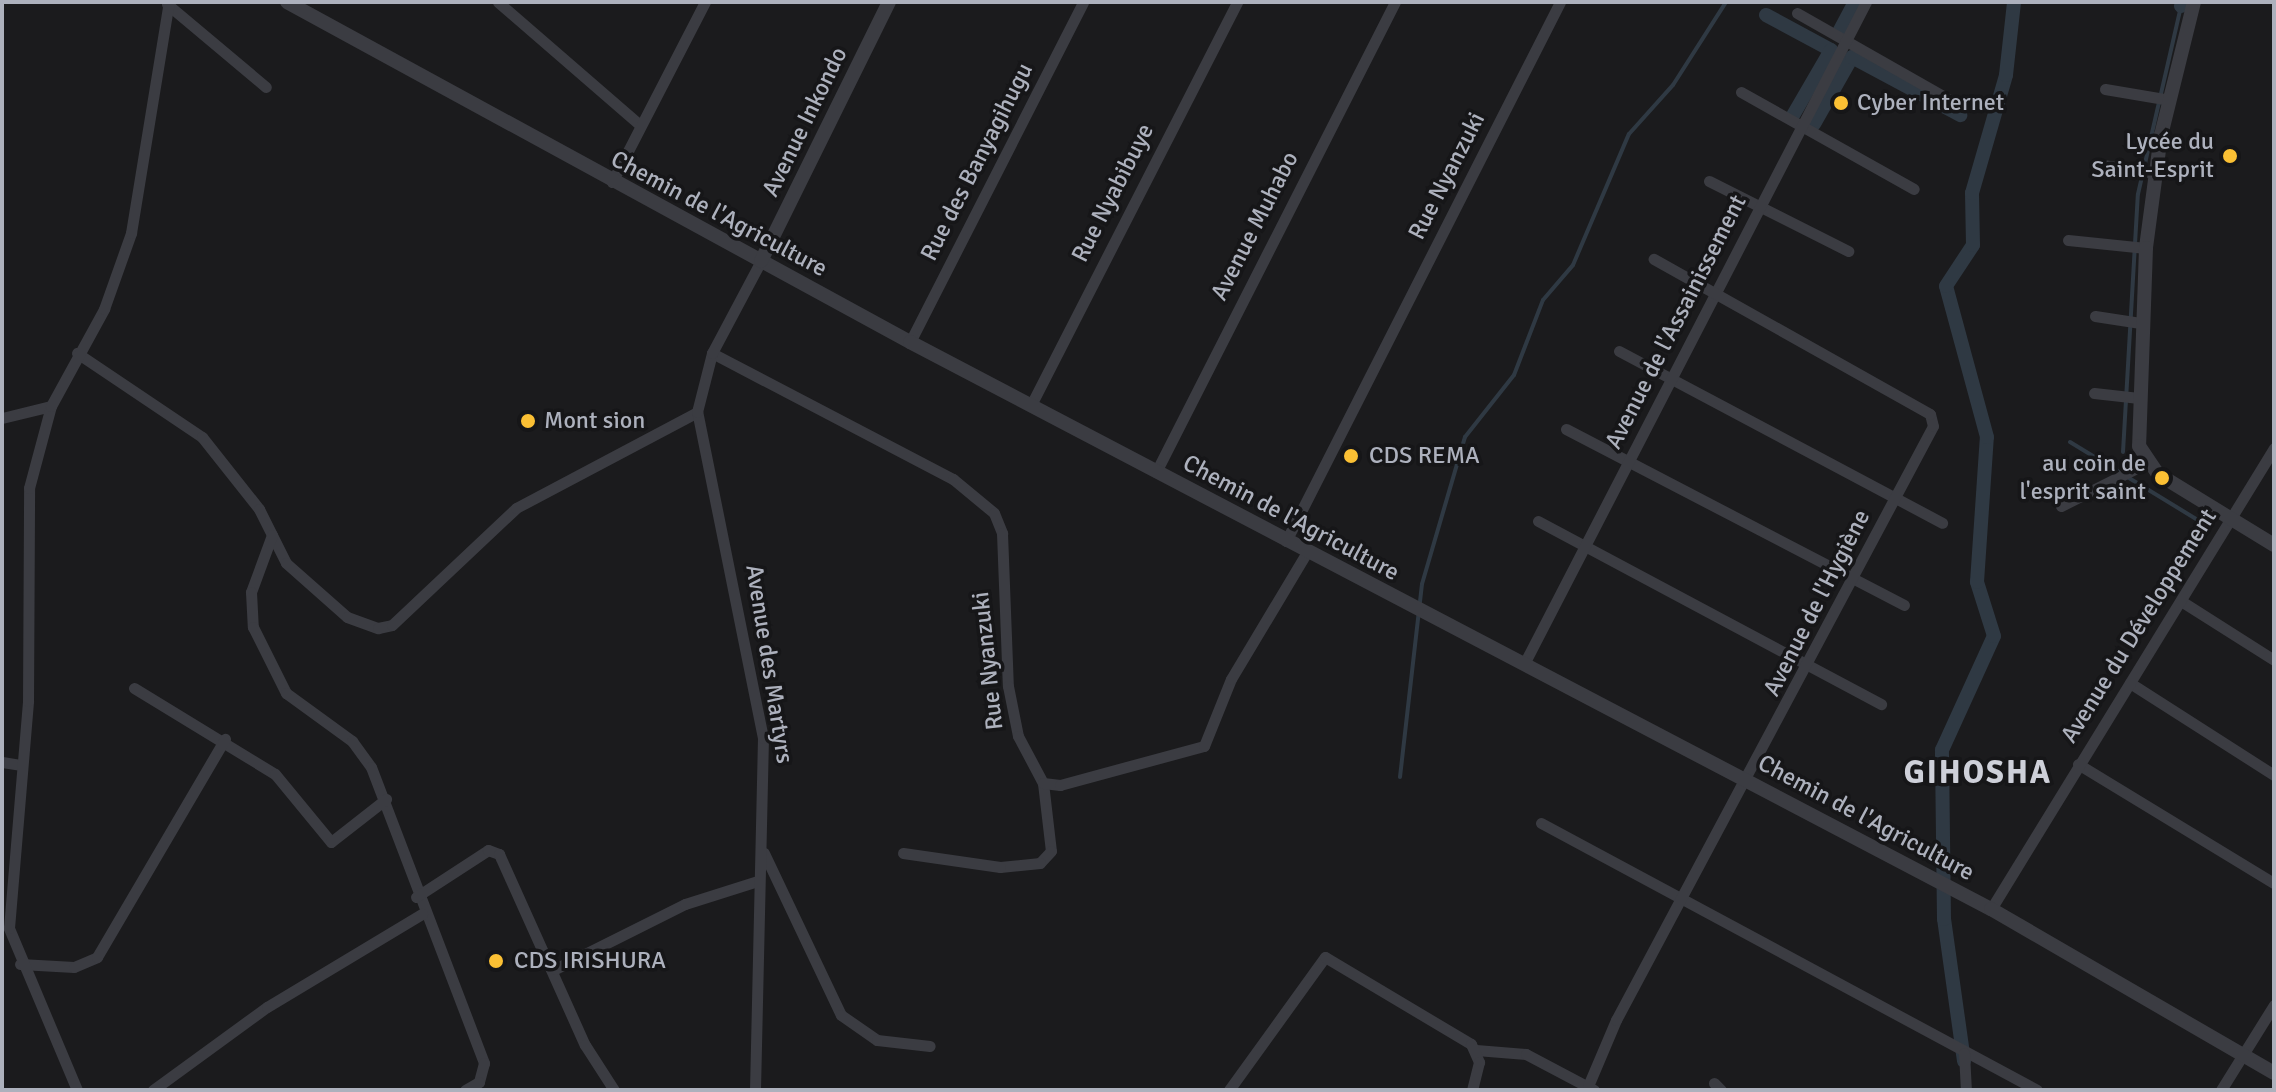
<!DOCTYPE html>
<html>
<head>
<meta charset="utf-8">
<style>
	body { margin:0 }
	#map { position:relative; width:2276px; height:1092px; overflow:hidden; background:#1b1b1d; font-family:Signika,sans-serif }
	div>[style] { position:absolute }
	.stream>* { height:4px; margin:-2px; padding:0 2px; transform-origin:2px; border-radius:2px; background:#2f3943 }
	.canal>* { height:14px; margin:-7px; padding:0 7px; transform-origin:7px; border-radius:7px; background:#2f3943 }
	.minor>* { height:11px; margin:-5.5px; padding:0 5.5px; transform-origin:5.5px; border-radius:5.5px; background:#3b3c42 }
	.tertiary>* { height:14px; margin:-7px; padding:0 7px; transform-origin:7px; border-radius:7px; background:#3b3c42 }
	.dots>* { width:22px; height:22px; translate:-50% -50%; box-sizing:border-box; border:4px solid #161618; border-radius:50% }
	span { translate:-50% -50%; white-space:nowrap; text-align:center; line-height:1.15; -webkit-text-stroke:7px #161618; paint-order:stroke }
	.poi-label { font-size:24px; color:#adb1bd }
	.left { translate:0 -50%; text-align:left }
	.right { translate:-100% -50%; text-align:right }
	.street-label { font-size:24px; color:#adb1bd }
	.district-label { font-size:32px; color:#ced0d9; font-weight:700; letter-spacing:2px }
	.frame { position:absolute; inset:0; border:4px solid #adb1bd; pointer-events:none }
</style>
</head>
<body>
<div id="map">
	<div class="stream">
		<div style="left:2070px;top:442px;width:163px;rotate:31.4deg"></div>
		<div style="left:2123px;top:452px;width:258px;rotate:-86.7deg"></div>
		<div style="left:2138px;top:194px;width:193px;rotate:-77.1deg"></div>
		<div style="left:1400px;top:777px;width:194px;rotate:-83.5deg"></div>
		<div style="left:1422px;top:584px;width:153px;rotate:-73.7deg"></div>
		<div style="left:1465px;top:437px;width:79px;rotate:-51.7deg"></div>
		<div style="left:1514px;top:375px;width:80px;rotate:-68.9deg"></div>
		<div style="left:1543px;top:300px;width:46px;rotate:-49.4deg"></div>
		<div style="left:1573px;top:265px;width:142px;rotate:-66.9deg"></div>
		<div style="left:1629px;top:134px;width:66px;rotate:-48.1deg"></div>
		<div style="left:1673px;top:85px;width:98px;rotate:-57.4deg"></div>
	</div>
	<div class="canal">
		<div style="left:2181px;top:6px;width:4px;rotate:-76deg"></div>
		<div style="left:1766px;top:15px;width:74px;rotate:28.3deg"></div>
		<div style="left:1831px;top:50px;width:78px;rotate:120.2deg"></div>
		<div style="left:1839px;top:32px;width:34px;rotate:-62deg"></div>
		<div style="left:1814px;top:124px;width:77px;rotate:-60.4deg"></div>
		<div style="left:1852px;top:57px;width:123px;rotate:28.2deg"></div>
		<div style="left:1964px;top:1061px;width:143px;rotate:-98deg"></div>
		<div style="left:1944px;top:919px;width:169px;rotate:-90.7deg"></div>
		<div style="left:1942px;top:750px;width:125px;rotate:-65.5deg"></div>
		<div style="left:1994px;top:636px;width:57px;rotate:-107.5deg"></div>
		<div style="left:1977px;top:582px;width:145px;rotate:-86.1deg"></div>
		<div style="left:1987px;top:437px;width:156px;rotate:-105.2deg"></div>
		<div style="left:1946px;top:286px;width:49px;rotate:-56.6deg"></div>
		<div style="left:1973px;top:245px;width:52px;rotate:-91.1deg"></div>
		<div style="left:1972px;top:193px;width:123px;rotate:-73.9deg"></div>
		<div style="left:2006px;top:75px;width:73px;rotate:-83.7deg"></div>
	</div>
	<div class="minor">
		<div style="left:498px;top:2px;width:188px;rotate:40.9deg"></div>
		<div style="left:167px;top:4px;width:129px;rotate:40deg"></div>
		<div style="left:1797px;top:13px;width:176px;rotate:29.6deg"></div>
		<div style="left:2105px;top:89px;width:66px;rotate:9.6deg"></div>
		<div style="left:1741px;top:92px;width:198px;rotate:29.3deg"></div>
		<div style="left:2103px;top:165px;width:53px;rotate:8.7deg"></div>
		<div style="left:1709px;top:181px;width:156px;rotate:26.7deg"></div>
		<div style="left:612px;top:182px;width:203px;rotate:-62.7deg"></div>
		<div style="left:2068px;top:240px;width:78px;rotate:5.9deg"></div>
		<div style="left:2095px;top:316px;width:46px;rotate:8.8deg"></div>
		<div style="left:910px;top:342px;width:381px;rotate:-63deg"></div>
		<div style="left:1619px;top:351px;width:366px;rotate:28deg"></div>
		<div style="left:77px;top:353px;width:151px;rotate:33.9deg"></div>
		<div style="left:202px;top:437px;width:92px;rotate:51.6deg"></div>
		<div style="left:259px;top:509px;width:60px;rotate:63.4deg"></div>
		<div style="left:286px;top:563px;width:81px;rotate:41.5deg"></div>
		<div style="left:347px;top:617px;width:33px;rotate:20deg"></div>
		<div style="left:378px;top:628px;width:14px;rotate:-12deg"></div>
		<div style="left:392px;top:625px;width:170px;rotate:-43.3deg"></div>
		<div style="left:516px;top:508px;width:205px;rotate:-27.9deg"></div>
		<div style="left:712px;top:353px;width:272px;rotate:27.6deg"></div>
		<div style="left:953px;top:479px;width:53px;rotate:39.7deg"></div>
		<div style="left:994px;top:513px;width:22px;rotate:68deg"></div>
		<div style="left:1002px;top:533px;width:153px;rotate:87.8deg"></div>
		<div style="left:1008px;top:686px;width:51px;rotate:78.7deg"></div>
		<div style="left:1018px;top:736px;width:53px;rotate:62deg"></div>
		<div style="left:1043px;top:783px;width:68px;rotate:83.3deg"></div>
		<div style="left:1051px;top:851px;width:16px;rotate:133deg"></div>
		<div style="left:1040px;top:863px;width:40px;rotate:174.3deg"></div>
		<div style="left:1000px;top:867px;width:98px;rotate:-171.8deg"></div>
		<div style="left:2094px;top:393px;width:45px;rotate:6.3deg"></div>
		<div style="left:1031px;top:405px;width:453px;rotate:-62.9deg"></div>
		<div style="left:2px;top:418px;width:50px;rotate:-13.8deg"></div>
		<div style="left:1566px;top:429px;width:381px;rotate:27.5deg"></div>
		<div style="left:1156px;top:472px;width:527px;rotate:-63.05deg"></div>
		<div style="left:2061px;top:506px;width:94px;rotate:-26.6deg"></div>
		<div style="left:1538px;top:521px;width:389px;rotate:28.1deg"></div>
		<div style="left:272px;top:535px;width:61px;rotate:110.2deg"></div>
		<div style="left:251px;top:592px;width:35px;rotate:87deg"></div>
		<div style="left:253px;top:627px;width:74px;rotate:63.4deg"></div>
		<div style="left:286px;top:693px;width:82px;rotate:36deg"></div>
		<div style="left:352px;top:741px;width:32px;rotate:54deg"></div>
		<div style="left:371px;top:767px;width:317px;rotate:69.1deg"></div>
		<div style="left:484px;top:1063px;width:20px;rotate:105deg"></div>
		<div style="left:479px;top:1082px;width:16px;rotate:150deg"></div>
		<div style="left:1286px;top:541px;width:605px;rotate:-63.05deg"></div>
		<div style="left:2181px;top:601px;width:110px;rotate:32.4deg"></div>
		<div style="left:1525px;top:662px;width:743px;rotate:-62.68deg"></div>
		<div style="left:2130px;top:683px;width:171px;rotate:32.6deg"></div>
		<div style="left:134px;top:688px;width:165px;rotate:31.4deg"></div>
		<div style="left:275px;top:774px;width:88px;rotate:50.5deg"></div>
		<div style="left:331px;top:842px;width:70px;rotate:-38deg"></div>
		<div style="left:2px;top:762px;width:20px;rotate:9deg"></div>
		<div style="left:2078px;top:764px;width:229px;rotate:31.3deg"></div>
		<div style="left:1043px;top:783px;width:17px;rotate:7deg"></div>
		<div style="left:1060px;top:785px;width:149px;rotate:-15.2deg"></div>
		<div style="left:1204px;top:746px;width:72px;rotate:-68.1deg"></div>
		<div style="left:1231px;top:679px;width:148px;rotate:-59.1deg"></div>
		<div style="left:1541px;top:823px;width:563px;rotate:28.29deg"></div>
		<div style="left:764px;top:853px;width:179px;rotate:64.6deg"></div>
		<div style="left:841px;top:1015px;width:44px;rotate:34.8deg"></div>
		<div style="left:877px;top:1040px;width:53px;rotate:6.5deg"></div>
		<div style="left:416px;top:897px;width:86px;rotate:-33.1deg"></div>
		<div style="left:488px;top:850px;width:12px;rotate:20deg"></div>
		<div style="left:499px;top:854px;width:209px;rotate:65.8deg"></div>
		<div style="left:585px;top:1045px;width:54px;rotate:57.2deg"></div>
		<div style="left:1991px;top:909px;width:541px;rotate:-58.45deg"></div>
		<div style="left:20px;top:964px;width:54px;rotate:3.2deg"></div>
		<div style="left:74px;top:967px;width:25px;rotate:-23deg"></div>
		<div style="left:97px;top:957px;width:253px;rotate:-59.6deg"></div>
		<div style="left:555px;top:969px;width:145px;rotate:-26.6deg"></div>
		<div style="left:685px;top:904px;width:77px;rotate:-17.5deg"></div>
		<div style="left:1476px;top:1050px;width:50px;rotate:4.6deg"></div>
		<div style="left:1526px;top:1054px;width:77px;rotate:27.9deg"></div>
		<div style="left:1964px;top:1053px;width:37px;rotate:87deg"></div>
		<div style="left:1714px;top:1083px;width:10px;rotate:45deg"></div>
		<div style="left:1588px;top:1086px;width:72px;rotate:-67deg"></div>
		<div style="left:1616px;top:1020px;width:673px;rotate:-61.91deg"></div>
		<div style="left:1933px;top:426px;width:12px;rotate:-104deg"></div>
		<div style="left:1930px;top:414px;width:317px;rotate:-150.7deg"></div>
		<div style="left:77px;top:1090px;width:176px;rotate:-112.8deg"></div>
		<div style="left:9px;top:928px;width:228px;rotate:-85.2deg"></div>
		<div style="left:28px;top:701px;width:213px;rotate:-89.7deg"></div>
		<div style="left:29px;top:488px;width:85px;rotate:-75deg"></div>
		<div style="left:51px;top:406px;width:111px;rotate:-61.3deg"></div>
		<div style="left:104px;top:309px;width:81px;rotate:-70.4deg"></div>
		<div style="left:131px;top:233px;width:234px;rotate:-80.7deg"></div>
		<div style="left:153px;top:1090px;width:141px;rotate:-36.1deg"></div>
		<div style="left:267px;top:1007px;width:181px;rotate:-31deg"></div>
		<div style="left:755px;top:1090px;width:352px;rotate:-88.7deg"></div>
		<div style="left:763px;top:738px;width:333px;rotate:-101.4deg"></div>
		<div style="left:697px;top:412px;width:61px;rotate:-75.7deg"></div>
		<div style="left:712px;top:353px;width:104px;rotate:-62deg"></div>
		<div style="left:1229px;top:1090px;width:164px;rotate:-54.2deg"></div>
		<div style="left:1325px;top:957px;width:170px;rotate:30.8deg"></div>
		<div style="left:1471px;top:1044px;width:20px;rotate:66deg"></div>
		<div style="left:1479px;top:1062px;width:29px;rotate:104deg"></div>
		<div style="left:2221px;top:1090px;width:100px;rotate:-58.1deg"></div>
	</div>
	<div class="tertiary">
		<div style="left:287px;top:2px;width:710px;rotate:28.62deg"></div>
		<div style="left:910px;top:342px;width:1221px;rotate:27.68deg"></div>
		<div style="left:1991px;top:909px;width:327px;rotate:30.1deg"></div>
		<div style="left:2194px;top:2px;width:137px;rotate:103.9deg"></div>
		<div style="left:2161px;top:135px;width:114px;rotate:97.6deg"></div>
		<div style="left:2146px;top:248px;width:198px;rotate:92deg"></div>
		<div style="left:2139px;top:446px;width:34px;rotate:56deg"></div>
		<div style="left:2158px;top:474px;width:136px;rotate:31.5deg"></div>
		<div style="left:761px;top:261px;width:289px;rotate:-63.7deg"></div>
	</div>
	<div class="dots">
		<div style="left:1841px;top:103px;background:#fbc034"></div>
		<div style="left:2230px;top:156px;background:#fbc034"></div>
		<div style="left:528px;top:421px;background:#fbc034"></div>
		<div style="left:1351px;top:456px;background:#fbc034"></div>
		<div style="left:2162px;top:478px;background:#fbc034"></div>
		<div style="left:496px;top:961px;background:#fbc034"></div>
	</div>
	<div class="poi-label">
		<span class="left" style="left:1857px;top:103px">Cyber Internet</span>
		<span class="right" style="left:2214px;top:156px">Lycée du<br>Saint-Esprit</span>
		<span class="left" style="left:544px;top:421px">Mont sion</span>
		<span class="left" style="left:1369px;top:456px">CDS REMA</span>
		<span class="right" style="left:2146px;top:478px">au coin de<br>l'esprit saint</span>
		<span class="left" style="left:514px;top:961px">CDS IRISHURA</span>
	</div>
	<div class="street-label">
		<span style="left:805px;top:122px;rotate:-64deg">Avenue Inkondo</span>
		<span style="left:977px;top:162px;rotate:-63deg">Rue des Banyagihugu</span>
		<span style="left:1447px;top:176px;rotate:-63deg">Rue Nyanzuki</span>
		<span style="left:1113px;top:193px;rotate:-63deg">Rue Nyabibuye</span>
		<span style="left:719px;top:214px;rotate:28deg">Chemin de l'Agriculture</span>
		<span style="left:1255px;top:226px;rotate:-63deg">Avenue Muhabo</span>
		<span style="left:1676px;top:322px;rotate:-63deg">Avenue de l'Assainissement</span>
		<span style="left:1291px;top:518px;rotate:28deg">Chemin de l'Agriculture</span>
		<span style="left:1817px;top:603px;rotate:-63deg">Avenue de l'Hygiène</span>
		<span style="left:2139px;top:626px;rotate:-58deg">Avenue du Développement</span>
		<span style="left:988px;top:661px;rotate:-96deg">Rue Nyanzuki</span>
		<span style="left:769px;top:664px;rotate:81deg">Avenue des Martyrs</span>
		<span style="left:1866px;top:818px;rotate:28deg">Chemin de l'Agriculture</span>
	</div>
	<div class="district-label">
		<span style="left:1978px;top:773px">GIHOSHA</span>
	</div>
	<div class="frame"></div>
</div>
</body>
</html>
